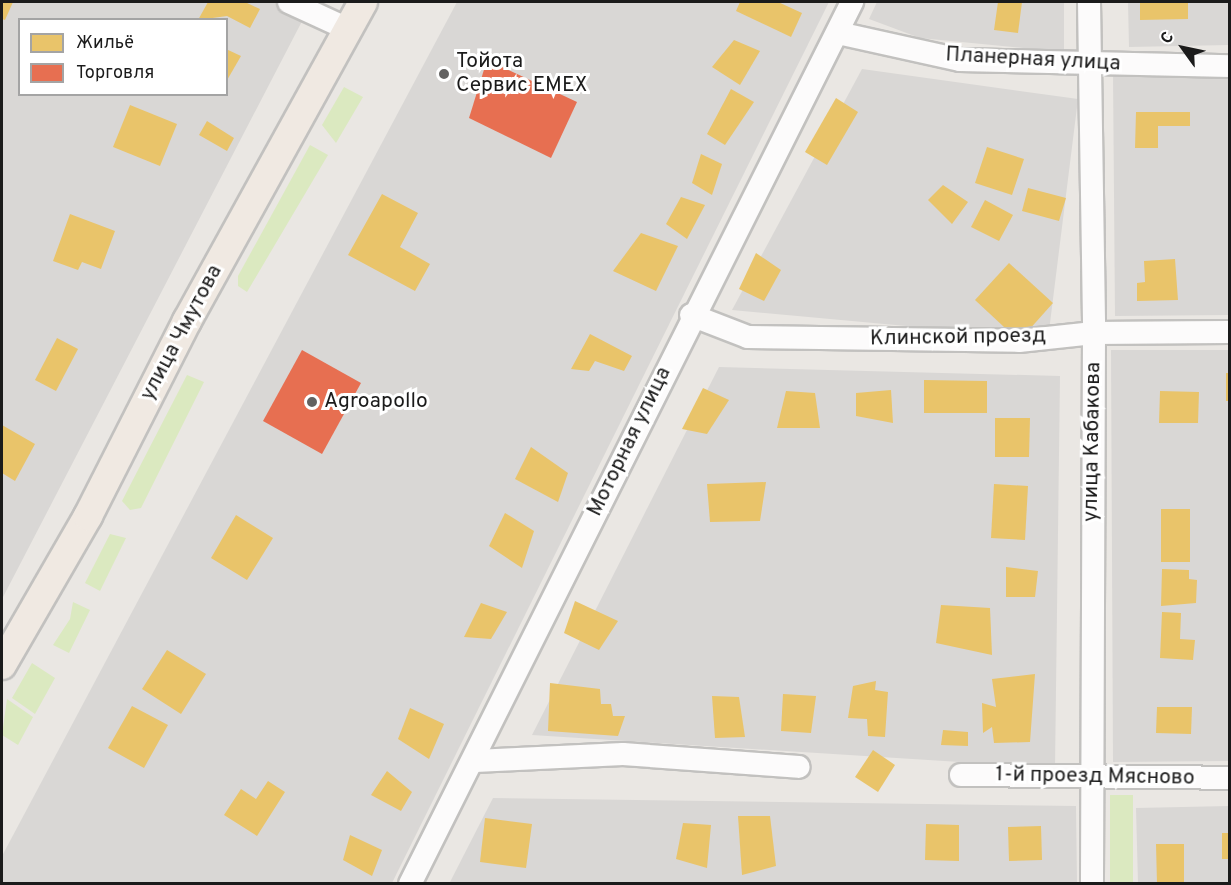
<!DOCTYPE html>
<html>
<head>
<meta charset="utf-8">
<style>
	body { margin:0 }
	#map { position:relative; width:1231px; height:885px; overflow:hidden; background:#eae7e3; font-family:Overpass,sans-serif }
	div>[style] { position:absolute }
	.residential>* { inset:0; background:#d9d7d5 }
	.grass>* { inset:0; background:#dbe9c0 }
	.homes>* { inset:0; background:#e9c46a }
	.shops>* { inset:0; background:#e76f51 }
	.roads { filter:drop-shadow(2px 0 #c2c1bf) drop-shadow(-2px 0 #c2c1bf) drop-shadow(0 2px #c2c1bf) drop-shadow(0 -2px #c2c1bf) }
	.minor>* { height:22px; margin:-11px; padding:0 11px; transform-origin:11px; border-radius:11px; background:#fcfbfb }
	.major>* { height:28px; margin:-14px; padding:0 14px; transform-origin:14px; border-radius:14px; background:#f0e9e2 }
	.dots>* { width:16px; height:16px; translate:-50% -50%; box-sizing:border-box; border:3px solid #fff; border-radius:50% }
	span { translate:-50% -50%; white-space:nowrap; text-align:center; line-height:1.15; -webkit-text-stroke:6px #fff; paint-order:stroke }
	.street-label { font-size:21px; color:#1b1b1b }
	.poi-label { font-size:21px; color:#1b1b1b }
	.left { translate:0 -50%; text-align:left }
	.frame { position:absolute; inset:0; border:3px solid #1b1b1b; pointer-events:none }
	.legend { position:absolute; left:18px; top:18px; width:210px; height:78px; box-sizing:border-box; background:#fff; border:2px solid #a4a4a4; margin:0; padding:8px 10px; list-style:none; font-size:18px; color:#1b1b1b }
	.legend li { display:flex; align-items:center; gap:12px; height:30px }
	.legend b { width:30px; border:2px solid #a4a4a4 }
	.north { position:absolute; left:1153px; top:18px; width:60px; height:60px; -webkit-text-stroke:4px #fff; paint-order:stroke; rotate:303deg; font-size:16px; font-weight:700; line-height:24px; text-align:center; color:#1b1b1b }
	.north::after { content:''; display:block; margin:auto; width:21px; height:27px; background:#1b1b1b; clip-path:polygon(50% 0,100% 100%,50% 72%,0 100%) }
</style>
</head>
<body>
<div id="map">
	<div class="residential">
		<div style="clip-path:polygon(evenodd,2px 2px,312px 2px,2px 599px,2px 2px,20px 20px,226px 20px,226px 94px,20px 94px,20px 20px)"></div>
		<div style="clip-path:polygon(457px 2px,829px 2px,392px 883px,2px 884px,2px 856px)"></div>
		<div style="clip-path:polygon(877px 2px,1064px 2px,1064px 52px,920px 38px,869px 19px)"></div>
		<div style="clip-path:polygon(1128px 2px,1229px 2px,1229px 45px,1129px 47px)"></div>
		<div style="clip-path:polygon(862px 69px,1078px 99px,1048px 339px,732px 310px)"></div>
		<div style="clip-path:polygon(1113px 73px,1229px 74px,1229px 315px,1115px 316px)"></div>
		<div style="clip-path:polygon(1111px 350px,1229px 350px,1229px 761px,1113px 762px)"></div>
		<div style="clip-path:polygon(719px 367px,1060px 376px,1055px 768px,532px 735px)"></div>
		<div style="clip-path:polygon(493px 798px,1076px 806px,1077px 883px,449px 884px)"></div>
		<div style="clip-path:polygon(1229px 806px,1229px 883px,1138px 883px,1136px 808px)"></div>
	</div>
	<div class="grass">
		<div style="clip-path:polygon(344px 87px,363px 97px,336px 143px,322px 125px)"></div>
		<div style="clip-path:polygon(310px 145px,328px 155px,247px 292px,238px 286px,238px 276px)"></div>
		<div style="clip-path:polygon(187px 375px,204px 382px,141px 508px,130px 510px,122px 501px)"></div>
		<div style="clip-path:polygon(110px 534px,126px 538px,100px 591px,85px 583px)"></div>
		<div style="clip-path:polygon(73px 602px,90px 610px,69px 653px,53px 645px,70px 619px)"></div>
		<div style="clip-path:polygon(32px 663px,55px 678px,35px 714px,12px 698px)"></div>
		<div style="clip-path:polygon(7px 699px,33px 717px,18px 745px,2px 735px)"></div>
		<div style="clip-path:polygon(1110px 795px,1133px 795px,1133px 883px,1110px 883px)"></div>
	</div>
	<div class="homes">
		<div style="clip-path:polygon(2px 2px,13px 2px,5px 20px,2px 19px)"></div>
		<div style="clip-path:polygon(208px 2px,245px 2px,260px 9px,250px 28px,227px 16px,198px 20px)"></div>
		<div style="clip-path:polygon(740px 2px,778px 2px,802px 13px,791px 37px,736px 11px)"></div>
		<div style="clip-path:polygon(998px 2px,1022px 2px,1018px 33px,994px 30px)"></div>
		<div style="clip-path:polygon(1140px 2px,1188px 2px,1188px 19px,1140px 20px)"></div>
		<div style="clip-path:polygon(734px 40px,760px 51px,740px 85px,712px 67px)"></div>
		<div style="clip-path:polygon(226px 49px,241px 56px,226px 82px)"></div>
		<div style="clip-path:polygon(731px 89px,754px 102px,725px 145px,707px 134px)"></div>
		<div style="clip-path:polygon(836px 98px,858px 112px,827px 165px,805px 152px)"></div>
		<div style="clip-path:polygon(130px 105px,177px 124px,160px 166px,113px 147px)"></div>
		<div style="clip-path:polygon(1136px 112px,1190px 112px,1190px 126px,1158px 126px,1158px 148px,1135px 148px)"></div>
		<div style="clip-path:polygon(207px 121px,234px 138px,227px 151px,199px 135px)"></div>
		<div style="clip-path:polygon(987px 147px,1024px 159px,1012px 195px,975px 183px)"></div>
		<div style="clip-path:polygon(701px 154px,722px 164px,712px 195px,692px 183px)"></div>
		<div style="clip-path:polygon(943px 185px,968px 202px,952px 224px,928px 200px)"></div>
		<div style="clip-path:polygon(1028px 188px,1066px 198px,1059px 221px,1022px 211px)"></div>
		<div style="clip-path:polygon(382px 194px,418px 213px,400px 247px,430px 264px,415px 291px,348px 255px)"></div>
		<div style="clip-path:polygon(681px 197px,705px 205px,687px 239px,666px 224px)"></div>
		<div style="clip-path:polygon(985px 200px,1013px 215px,999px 241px,971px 227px)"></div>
		<div style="clip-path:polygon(70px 214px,115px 231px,101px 269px,82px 262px,78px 270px,53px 261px)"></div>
		<div style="clip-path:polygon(641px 233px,678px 246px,656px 291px,613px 271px)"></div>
		<div style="clip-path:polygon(756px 253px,781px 270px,764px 301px,739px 289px)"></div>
		<div style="clip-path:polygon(1175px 259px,1178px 300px,1137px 301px,1137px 283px,1145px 282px,1144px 261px)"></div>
		<div style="clip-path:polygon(1009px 263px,1053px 303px,1019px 341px,975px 300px)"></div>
		<div style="clip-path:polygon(590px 334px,632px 356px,624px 371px,595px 361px,589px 371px,571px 369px)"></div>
		<div style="clip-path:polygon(57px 338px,78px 349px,56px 391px,35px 380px)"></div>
		<div style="clip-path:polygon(1226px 373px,1230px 373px,1230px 401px,1226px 401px)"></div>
		<div style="clip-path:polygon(924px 380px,987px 381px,987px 413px,924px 413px)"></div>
		<div style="clip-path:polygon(703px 388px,729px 400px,707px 434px,682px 429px)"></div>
		<div style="clip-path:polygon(891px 390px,893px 423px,856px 416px,856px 393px)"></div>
		<div style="clip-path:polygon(786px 391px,815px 393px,820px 428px,777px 428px)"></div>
		<div style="clip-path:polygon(1160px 391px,1199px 392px,1198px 423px,1159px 423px)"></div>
		<div style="clip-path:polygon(995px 418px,1030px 418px,1029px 457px,995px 457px)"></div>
		<div style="clip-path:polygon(2px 425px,35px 444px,15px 481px,2px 473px)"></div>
		<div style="clip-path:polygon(531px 447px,568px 473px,558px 502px,515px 479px)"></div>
		<div style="clip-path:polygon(766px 482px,760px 521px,710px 522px,707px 484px)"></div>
		<div style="clip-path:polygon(994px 484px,1028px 486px,1025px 540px,991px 538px)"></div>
		<div style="clip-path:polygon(1161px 509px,1190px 509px,1190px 562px,1161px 562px)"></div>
		<div style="clip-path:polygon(505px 513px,534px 531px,522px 568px,489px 546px)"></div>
		<div style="clip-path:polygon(236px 515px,273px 538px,247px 580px,211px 558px)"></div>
		<div style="clip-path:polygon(1006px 567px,1038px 571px,1035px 597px,1006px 597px)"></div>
		<div style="clip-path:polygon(1162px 569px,1189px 570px,1189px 579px,1197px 580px,1196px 603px,1161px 606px)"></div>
		<div style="clip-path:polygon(575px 601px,618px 621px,599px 650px,564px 633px)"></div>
		<div style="clip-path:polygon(481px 603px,507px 612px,491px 639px,464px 637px)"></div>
		<div style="clip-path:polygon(941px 605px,990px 608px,992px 655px,936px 643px)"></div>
		<div style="clip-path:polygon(1162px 612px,1181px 613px,1180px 639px,1195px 640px,1193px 660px,1160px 658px)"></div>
		<div style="clip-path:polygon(167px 650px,206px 674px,181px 714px,142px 689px)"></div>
		<div style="clip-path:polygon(1035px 674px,1030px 742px,994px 743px,992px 727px,983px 733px,982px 703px,996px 707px,992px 679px)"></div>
		<div style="clip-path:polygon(876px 681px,875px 690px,888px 692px,885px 737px,868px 736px,867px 719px,848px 718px,853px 686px)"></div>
		<div style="clip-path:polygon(550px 683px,600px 689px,601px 704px,611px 704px,613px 716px,625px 716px,618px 736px,548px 731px)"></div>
		<div style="clip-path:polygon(783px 694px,816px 696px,811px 733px,781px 731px)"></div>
		<div style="clip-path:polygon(712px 696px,739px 697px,745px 737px,715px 738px)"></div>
		<div style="clip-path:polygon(132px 706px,168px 725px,144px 768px,108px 748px)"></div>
		<div style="clip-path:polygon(1157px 707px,1192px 707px,1191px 734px,1156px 733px)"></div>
		<div style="clip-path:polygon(410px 708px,444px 724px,429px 759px,398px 739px)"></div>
		<div style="clip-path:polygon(943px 730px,968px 732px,968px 746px,941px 745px)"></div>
		<div style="clip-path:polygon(873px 750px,895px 765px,878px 792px,855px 777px)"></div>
		<div style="clip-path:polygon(387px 771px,412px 792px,401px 811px,371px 795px)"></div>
		<div style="clip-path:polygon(268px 781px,285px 792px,257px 836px,224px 815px,241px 789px,256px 799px)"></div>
		<div style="clip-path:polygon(738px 816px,770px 816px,776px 866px,742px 875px)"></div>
		<div style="clip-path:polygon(485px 818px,532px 824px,526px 868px,480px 862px)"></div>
		<div style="clip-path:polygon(683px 823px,711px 825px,707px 868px,676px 859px)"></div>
		<div style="clip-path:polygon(926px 824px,959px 825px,959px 861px,925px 860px)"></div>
		<div style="clip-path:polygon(1041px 826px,1042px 860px,1009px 861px,1008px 827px)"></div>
		<div style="clip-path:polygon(1222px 833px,1230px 833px,1230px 859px,1222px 859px)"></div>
		<div style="clip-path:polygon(350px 835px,382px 850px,372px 876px,343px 860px)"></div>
		<div style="clip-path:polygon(1156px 844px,1184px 844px,1184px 884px,1157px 884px)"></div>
	</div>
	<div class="shops">
		<div style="clip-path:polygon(487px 60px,577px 102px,551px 158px,469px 118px)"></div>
		<div style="clip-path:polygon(302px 350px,361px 383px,322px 454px,263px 421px)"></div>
	</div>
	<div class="roads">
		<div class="minor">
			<div style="left:289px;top:2px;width:65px;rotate:24.6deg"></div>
			<div style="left:1089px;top:2px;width:331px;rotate:89.1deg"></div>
			<div style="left:1094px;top:333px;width:551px;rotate:90.21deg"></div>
			<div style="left:838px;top:33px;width:125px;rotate:12.5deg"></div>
			<div style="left:960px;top:60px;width:270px;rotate:1.3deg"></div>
			<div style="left:691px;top:315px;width:61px;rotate:21.1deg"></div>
			<div style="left:748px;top:337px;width:271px;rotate:0.8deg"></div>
			<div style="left:1019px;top:341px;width:75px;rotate:-6.1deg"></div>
			<div style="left:1094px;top:333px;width:136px;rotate:-0.4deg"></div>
			<div style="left:475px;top:761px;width:148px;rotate:-2.7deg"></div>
			<div style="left:623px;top:754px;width:176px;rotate:4.2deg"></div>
			<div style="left:961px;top:775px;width:269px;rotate:0.6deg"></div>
			<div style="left:410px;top:884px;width:987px;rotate:-63.38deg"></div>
		</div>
		<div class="major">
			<div style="left:2px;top:665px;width:172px;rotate:-60deg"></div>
			<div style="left:88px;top:516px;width:219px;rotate:-63.1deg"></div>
			<div style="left:187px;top:321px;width:364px;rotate:-61.1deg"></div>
		</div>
	</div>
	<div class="dots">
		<div style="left:444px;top:74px;background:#636261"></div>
		<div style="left:312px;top:402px;background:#636261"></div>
	</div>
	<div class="street-label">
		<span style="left:1033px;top:60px;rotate:3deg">Планерная улица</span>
		<span style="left:182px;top:333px;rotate:-62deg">улица Чмутова</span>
		<span style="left:958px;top:338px;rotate:-1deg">Клинской проезд</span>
		<span style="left:630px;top:442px;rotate:-64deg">Моторная улица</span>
		<span style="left:1093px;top:442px;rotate:-89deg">улица Кабакова</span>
		<span style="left:1095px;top:777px;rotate:1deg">1-й проезд Мясново</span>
	</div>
	<div class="poi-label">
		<span class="left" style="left:456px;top:74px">Тойота<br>Сервис EMEX</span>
		<span class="left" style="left:324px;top:402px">Agroapollo</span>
	</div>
	<div class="frame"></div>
	<ul class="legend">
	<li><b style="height:16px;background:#e9c46a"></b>Жильё</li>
	<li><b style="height:16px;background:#e76f51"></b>Торговля</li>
	</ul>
	<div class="north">С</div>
</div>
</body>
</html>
